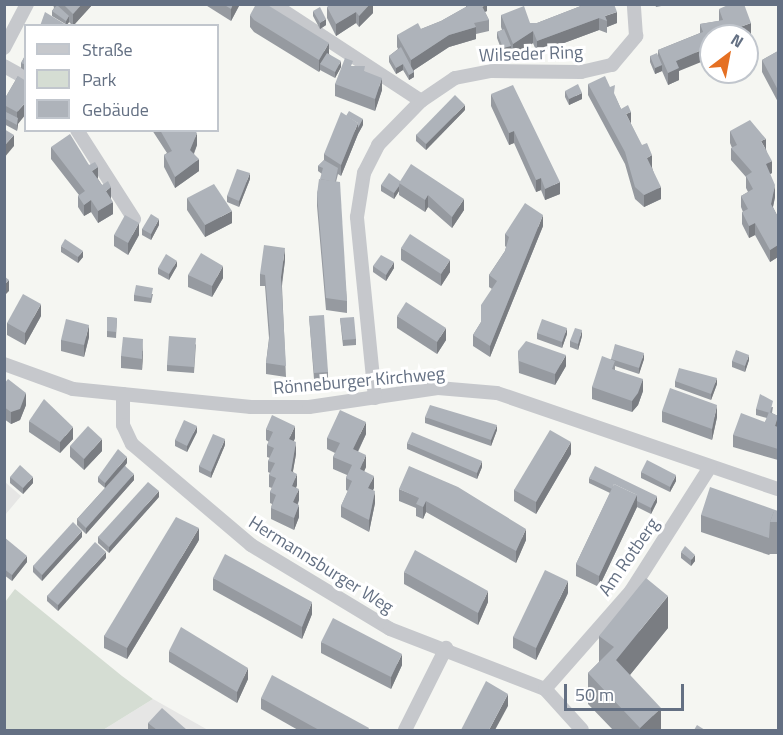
<!DOCTYPE html>
<html>
<head>
<meta charset="utf-8">
<style>
	body { margin:0 }
	#map { position:relative; width:783px; height:735px; overflow:hidden; background:#f5f6f2; font-family:"Titillium Web",sans-serif }
	div>[style] { position:absolute }
	.built>* { inset:0; background:#e6e6e5 }
	.green>* { inset:0; background:#d5ddd3 }
	.minor>* { height:14px; margin:-7px; padding:0 7px; transform-origin:7px; border-radius:7px; background:#c6c8cc }
	.wall>* { inset:0; background:#969aa0 }
	.shaded-wall>* { inset:0; background:#7a7d82 }
	.building>* { inset:0; background:#aeb3ba }
	span { translate:-50% -50%; white-space:nowrap; text-align:center; line-height:1.15; -webkit-text-stroke:6px #fff; paint-order:stroke }
	.street-label { font-size:18px; color:#647083 }
	.frame { position:absolute; inset:0; border:6px solid #647083; pointer-events:none }
	.legend { position:absolute; left:24px; top:24px; width:195px; height:108px; box-sizing:border-box; background:#fff; border:2px solid #c1c6cd; margin:0; padding:8px 10px; list-style:none; font-size:18px; color:#647083 }
	.legend li { display:flex; align-items:center; gap:12px; height:30px }
	.legend b { width:30px; border:2px solid #c1c6cd }
	.north { position:absolute; left:699px; top:24px; width:60px; height:60px; box-sizing:border-box; background:#fff; border:2px solid #c1c6cd; border-radius:50%; rotate:32deg; font-size:16px; font-weight:700; line-height:24px; text-align:center; color:#647083 }
	.north::after { content:''; display:block; margin:auto; width:21px; height:27px; background:#e57023; clip-path:polygon(50% 0,100% 100%,50% 72%,0 100%) }
	.scale { position:absolute; left:564px; top:684px; width:120px; height:27px; box-sizing:border-box; border:3px solid #647083; border-top:0; padding-left:8px; font-size:18px; line-height:21px; white-space:nowrap; color:#647083; -webkit-text-stroke:4px #fff; paint-order:stroke }
</style>
</head>
<body>
<div id="map">
	<div class="built">
		<div style="clip-path:polygon(5px 482px,21px 496px,5px 515px)"></div>
		<div style="clip-path:polygon(153px 699px,208px 730px,103px 730px)"></div>
	</div>
	<div class="green">
		<div style="clip-path:polygon(15px 589px,122px 676px,153px 699px,103px 730px,5px 730px,5px 602px)"></div>
	</div>
	<div class="minor">
		<div style="left:273px;top:4px;width:177px;rotate:33.2deg"></div>
		<div style="left:4px;top:48px;width:50px;rotate:-62.4deg"></div>
		<div style="left:4px;top:66px;width:25px;rotate:29deg"></div>
		<div style="left:77px;top:130px;width:106px;rotate:57.4deg"></div>
		<div style="left:4px;top:364px;width:73px;rotate:19.9deg"></div>
		<div style="left:73px;top:389px;width:179px;rotate:5.8deg"></div>
		<div style="left:251px;top:407px;width:58px"></div>
		<div style="left:309px;top:407px;width:130px;rotate:-8.4deg"></div>
		<div style="left:438px;top:388px;width:59px;rotate:4.8deg"></div>
		<div style="left:497px;top:393px;width:297px;rotate:18.9deg"></div>
		<div style="left:123px;top:394px;width:31px;rotate:90deg"></div>
		<div style="left:123px;top:425px;width:21px;rotate:65deg"></div>
		<div style="left:132px;top:444px;width:156px;rotate:40.3deg"></div>
		<div style="left:251px;top:545px;width:162px;rotate:31.1deg"></div>
		<div style="left:390px;top:629px;width:166px;rotate:21.2deg"></div>
		<div style="left:545px;top:689px;width:55px;rotate:47.9deg"></div>
		<div style="left:375px;top:398px;width:182px;rotate:-95.7deg"></div>
		<div style="left:357px;top:217px;width:45px;rotate:-81deg"></div>
		<div style="left:364px;top:173px;width:31px;rotate:-63deg"></div>
		<div style="left:378px;top:145px;width:62px;rotate:-45.7deg"></div>
		<div style="left:421px;top:101px;width:41px;rotate:-34.1deg"></div>
		<div style="left:455px;top:78px;width:38px;rotate:-11deg"></div>
		<div style="left:492px;top:71px;width:89px;rotate:0.6deg"></div>
		<div style="left:581px;top:72px;width:32px;rotate:-13deg"></div>
		<div style="left:612px;top:65px;width:38px;rotate:-50deg"></div>
		<div style="left:636px;top:36px;width:32px;rotate:-94deg"></div>
		<div style="left:545px;top:689px;width:130px;rotate:-48.7deg"></div>
		<div style="left:631px;top:591px;width:147px;rotate:-57.5deg"></div>
		<div style="left:405px;top:730px;width:92px;rotate:-63.4deg"></div>
	</div>
	<div class="wall">
		<div style="clip-path:polygon(53px 4px,93px 4px,73px 26px,69px 22px,67px 25px,52px 16px,52px 11px,54px 8px)"></div>
		<div style="clip-path:polygon(204px 4px,240px 4px,231px 21px)"></div>
		<div style="clip-path:polygon(373px 4px,373px 13px,359px 27px,356px 23px,336px 36px,327px 18px,327px 7px)"></div>
		<div style="clip-path:polygon(466px 4px,487px 11px,485px 12px,489px 20px,489px 31px,476px 34px,476px 39px,449px 47px,414px 70px,414px 77px,409px 80px,403px 70px,396px 74px,389px 62px,389px 56px,398px 49px,397px 47px,397px 35px,421px 29px,441px 21px,466px 7px)"></div>
		<div style="clip-path:polygon(586px 4px,617px 23px,607px 27px,607px 33px,599px 30px,537px 53px,533px 43px,513px 56px,511px 49px,511px 52px,503px 54px,497px 38px,497px 32px,502px 30px,501px 27px,501px 15px,530px 23px,537px 23px)"></div>
		<div style="clip-path:polygon(655px 4px,672px 4px,656px 7px)"></div>
		<div style="clip-path:polygon(719px 9px,751px 34px,711px 36px,679px 71px,679px 80px,668px 85px,662px 71px,655px 74px,650px 62px,650px 56px,658px 56px,658px 50px,700px 33px,700px 24px,719px 21px)"></div>
		<div style="clip-path:polygon(313px 11px,326px 25px,320px 29px,313px 16px)"></div>
		<div style="clip-path:polygon(250px 15px,329px 54px,341px 67px,335px 78px,320px 70px,319px 72px,254px 32px,250px 27px)"></div>
		<div style="clip-path:polygon(778px 51px,778px 102px,762px 72px,762px 60px)"></div>
		<div style="clip-path:polygon(26px 54px,26px 71px,21px 68px,21px 63px)"></div>
		<div style="clip-path:polygon(353px 66px,365px 72px,382px 90px,375px 111px,335px 96px,335px 84px)"></div>
		<div style="clip-path:polygon(18px 76px,18px 124px,17px 131px,4px 124px,4px 100px)"></div>
		<div style="clip-path:polygon(588px 84px,615px 96px,621px 109px,631px 124px,652px 167px,661px 199px,644px 207px,635px 199px,625px 164px,588px 95px)"></div>
		<div style="clip-path:polygon(565px 91px,582px 99px,569px 105px,565px 97px)"></div>
		<div style="clip-path:polygon(491px 94px,560px 194px,545px 200px,541px 190px,536px 192px,514px 143px,509px 145px,491px 106px)"></div>
		<div style="clip-path:polygon(465px 110px,426px 150px,416px 141px,416px 135px)"></div>
		<div style="clip-path:polygon(363px 125px,358px 134px,341px 176px,338px 174px,336px 182px,347px 301px,347px 313px,326px 310px,317px 206px,317px 194px,322px 174px,318px 171px,318px 166px,324px 160px,324px 154px)"></div>
		<div style="clip-path:polygon(152px 130px,194px 130px,197px 145px,194px 154px,199px 171px,175px 188px,164px 167px,164px 155px,167px 153px)"></div>
		<div style="clip-path:polygon(730px 131px,766px 149px,772px 173px,770px 174px,775px 197px,773px 207px,778px 217px,778px 257px,770px 262px,755px 235px,749px 238px,742px 224px,742px 212px,743px 212px,741px 207px,741px 196px,748px 192px,746px 188px,746px 177px,731px 160px,731px 148px,732px 148px,730px 143px)"></div>
		<div style="clip-path:polygon(51px 147px,89px 165px,111px 199px,113px 214px,98px 223px,91px 212px,84px 216px,78px 207px,78px 196px,79px 195px,51px 159px)"></div>
		<div style="clip-path:polygon(250px 179px,239px 207px,227px 202px,227px 196px)"></div>
		<div style="clip-path:polygon(400px 181px,464px 210px,452px 228px,428px 207px,425px 212px,399px 195px,399px 191px,394px 199px,381px 191px,381px 185px)"></div>
		<div style="clip-path:polygon(187px 198px,232px 223px,205px 237px,187px 210px)"></div>
		<div style="clip-path:polygon(159px 225px,151px 240px,142px 235px,142px 229px)"></div>
		<div style="clip-path:polygon(543px 226px,490px 357px,473px 346px,473px 335px,481px 322px,492px 289px,489px 287px,489px 275px,505px 251px,506px 247px,505px 246px,505px 234px)"></div>
		<div style="clip-path:polygon(114px 235px,139px 235px,128px 255px,114px 246px)"></div>
		<div style="clip-path:polygon(61px 246px,83px 257px,78px 263px,61px 252px)"></div>
		<div style="clip-path:polygon(401px 248px,450px 272px,441px 286px,401px 260px)"></div>
		<div style="clip-path:polygon(285px 260px,282px 286px,286px 377px,266px 374px,266px 363px,269px 338px,265px 286px,260px 286px,260px 274px)"></div>
		<div style="clip-path:polygon(177px 266px,169px 280px,158px 274px,158px 268px)"></div>
		<div style="clip-path:polygon(373px 266px,394px 268px,386px 281px,373px 272px)"></div>
		<div style="clip-path:polygon(188px 275px,223px 278px,212px 297px,188px 287px)"></div>
		<div style="clip-path:polygon(153px 294px,151px 303px,134px 301px,134px 295px)"></div>
		<div style="clip-path:polygon(41px 316px,25px 345px,7px 335px,7px 323px)"></div>
		<div style="clip-path:polygon(309px 316px,328px 372px,328px 378px,314px 379px)"></div>
		<div style="clip-path:polygon(397px 316px,446px 340px,437px 354px,397px 328px)"></div>
		<div style="clip-path:polygon(107px 317px,117px 318px,116px 338px,107px 337px)"></div>
		<div style="clip-path:polygon(340px 318px,356px 339px,356px 345px,343px 346px)"></div>
		<div style="clip-path:polygon(537px 333px,567px 334px,562px 348px,537px 339px)"></div>
		<div style="clip-path:polygon(582px 336px,578px 350px,570px 347px,570px 341px)"></div>
		<div style="clip-path:polygon(89px 337px,84px 357px,61px 351px,61px 340px)"></div>
		<div style="clip-path:polygon(196px 344px,194px 373px,167px 371px,167px 365px)"></div>
		<div style="clip-path:polygon(143px 351px,142px 370px,121px 368px,121px 356px)"></div>
		<div style="clip-path:polygon(518px 351px,566px 366px,555px 385px,519px 373px)"></div>
		<div style="clip-path:polygon(611px 359px,644px 359px,639px 374px,615px 366px,615px 370px,643px 391px,638px 405px,632px 412px,592px 399px,592px 387px)"></div>
		<div style="clip-path:polygon(749px 360px,745px 372px,732px 367px,732px 361px)"></div>
		<div style="clip-path:polygon(675px 381px,717px 384px,711px 400px,675px 387px)"></div>
		<div style="clip-path:polygon(4px 384px,26px 405px,20px 420px,11px 424px,4px 419px)"></div>
		<div style="clip-path:polygon(773px 407px,772px 413px,778px 416px,778px 460px,733px 447px,733px 435px,765px 422px,767px 418px,756px 415px,756px 409px)"></div>
		<div style="clip-path:polygon(662px 411px,717px 417px,712px 440px,662px 422px)"></div>
		<div style="clip-path:polygon(425px 417px,497px 430px,491px 446px,425px 423px)"></div>
		<div style="clip-path:polygon(29px 421px,73px 439px,60px 453px,29px 432px)"></div>
		<div style="clip-path:polygon(266px 429px,295px 438px,294px 441px,296px 454px,293px 471px,297px 485px,296px 488px,299px 500px,298px 504px,299px 517px,294px 530px,271px 519px,271px 508px,272px 504px,270px 503px,270px 492px,272px 488px,269px 487px,269px 475px,270px 473px,268px 472px,268px 461px,270px 458px,267px 457px,267px 445px,269px 442px,266px 440px)"></div>
		<div style="clip-path:polygon(197px 432px,187px 452px,175px 446px,175px 440px)"></div>
		<div style="clip-path:polygon(366px 434px,358px 452px,366px 467px,364px 471px,374px 488px,373px 490px,375px 503px,369px 532px,341px 517px,341px 506px,348px 491px,346px 490px,346px 478px,347px 475px,333px 469px,333px 457px,335px 453px,327px 449px,327px 438px)"></div>
		<div style="clip-path:polygon(407px 443px,482px 467px,477px 479px,407px 449px)"></div>
		<div style="clip-path:polygon(225px 445px,211px 478px,199px 472px,199px 466px)"></div>
		<div style="clip-path:polygon(70px 446px,102px 451px,84px 470px,70px 457px)"></div>
		<div style="clip-path:polygon(571px 454px,536px 514px,514px 501px,514px 490px)"></div>
		<div style="clip-path:polygon(127px 463px,125px 466px,134px 480px,86px 534px,77px 525px,77px 519px,105px 488px,98px 482px,98px 477px)"></div>
		<div style="clip-path:polygon(641px 472px,676px 481px,670px 492px,641px 478px)"></div>
		<div style="clip-path:polygon(10px 477px,33px 483px,23px 494px,10px 483px)"></div>
		<div style="clip-path:polygon(589px 478px,657px 502px,651px 514px,637px 507px,599px 587px,576px 576px,576px 564px,610px 493px,589px 483px)"></div>
		<div style="clip-path:polygon(399px 489px,526px 540px,516px 563px,426px 512px,423px 519px,416px 516px,416px 508px,399px 501px)"></div>
		<div style="clip-path:polygon(159px 497px,109px 553px,98px 543px,98px 537px)"></div>
		<div style="clip-path:polygon(778px 511px,778px 616px,777px 554px,770px 554px,769px 555px,701px 532px,701px 515px)"></div>
		<div style="clip-path:polygon(4px 537px,27px 562px,12px 581px,4px 575px)"></div>
		<div style="clip-path:polygon(82px 537px,42px 581px,33px 572px,33px 566px)"></div>
		<div style="clip-path:polygon(199px 540px,127px 659px,104px 648px,104px 636px)"></div>
		<div style="clip-path:polygon(681px 552px,695px 561px,691px 566px,681px 558px)"></div>
		<div style="clip-path:polygon(106px 558px,58px 611px,47px 601px,47px 596px)"></div>
		<div style="clip-path:polygon(404px 572px,488px 602px,478px 625px,404px 584px)"></div>
		<div style="clip-path:polygon(213px 578px,312px 614px,302px 639px,213px 590px)"></div>
		<div style="clip-path:polygon(568px 593px,536px 660px,513px 648px,513px 637px)"></div>
		<div style="clip-path:polygon(668px 628px,630px 675px,661px 730px,613px 730px,588px 704px,588px 673px,599px 662px,599px 636px)"></div>
		<div style="clip-path:polygon(321px 642px,402px 665px,391px 689px,321px 653px)"></div>
		<div style="clip-path:polygon(169px 651px,248px 679px,237px 703px,169px 662px)"></div>
		<div style="clip-path:polygon(261px 698px,369px 730px,298px 730px,261px 709px)"></div>
		<div style="clip-path:polygon(148px 723px,187px 730px,148px 730px)"></div>
	</div>
	<div class="shaded-wall">
		<div style="clip-path:polygon(82px 4px,93px 4px,73px 26px,73px 14px)"></div>
		<div style="clip-path:polygon(233px 4px,240px 4px,231px 21px,231px 9px)"></div>
		<div style="clip-path:polygon(370px 4px,373px 4px,373px 13px,359px 27px,359px 16px)"></div>
		<div style="clip-path:polygon(487px 5px,487px 11px,469px 17px,469px 11px)"></div>
		<div style="clip-path:polygon(356px 12px,356px 23px,336px 36px,336px 24px)"></div>
		<div style="clip-path:polygon(617px 12px,617px 23px,607px 27px,607px 21px,605px 16px)"></div>
		<div style="clip-path:polygon(69px 16px,69px 22px,66px 26px,66px 21px)"></div>
		<div style="clip-path:polygon(599px 18px,599px 30px,537px 53px,537px 41px)"></div>
		<div style="clip-path:polygon(326px 19px,326px 25px,320px 29px,320px 23px)"></div>
		<div style="clip-path:polygon(751px 23px,751px 34px,747px 36px,736px 36px,740px 27px)"></div>
		<div style="clip-path:polygon(476px 27px,476px 39px,449px 47px,411px 72px,411px 60px,449px 35px)"></div>
		<div style="clip-path:polygon(533px 31px,533px 43px,513px 56px,513px 44px)"></div>
		<div style="clip-path:polygon(329px 43px,329px 54px,320px 64px,320px 70px,319px 72px,319px 60px)"></div>
		<div style="clip-path:polygon(511px 46px,511px 52px,503px 54px,503px 48px)"></div>
		<div style="clip-path:polygon(711px 46px,711px 58px,679px 71px,679px 80px,668px 85px,668px 73px,676px 61px)"></div>
		<div style="clip-path:polygon(341px 61px,341px 67px,335px 78px,335px 72px)"></div>
		<div style="clip-path:polygon(403px 64px,403px 70px,396px 74px,396px 68px)"></div>
		<div style="clip-path:polygon(662px 65px,662px 71px,655px 74px,655px 68px)"></div>
		<div style="clip-path:polygon(414px 72px,414px 77px,409px 80px,409px 75px)"></div>
		<div style="clip-path:polygon(382px 78px,382px 90px,375px 111px,375px 99px)"></div>
		<div style="clip-path:polygon(582px 93px,582px 99px,569px 105px,569px 99px)"></div>
		<div style="clip-path:polygon(26px 102px,26px 114px,18px 124px,17px 131px,17px 112px)"></div>
		<div style="clip-path:polygon(465px 105px,465px 110px,426px 150px,426px 144px)"></div>
		<div style="clip-path:polygon(631px 112px,631px 124px,626px 114px)"></div>
		<div style="clip-path:polygon(363px 119px,363px 125px,358px 134px,341px 176px,341px 165px,358px 123px)"></div>
		<div style="clip-path:polygon(514px 131px,514px 143px,509px 145px,509px 133px)"></div>
		<div style="clip-path:polygon(197px 133px,197px 145px,190px 162px,190px 150px)"></div>
		<div style="clip-path:polygon(14px 135px,14px 146px,4px 158px,4px 146px)"></div>
		<div style="clip-path:polygon(766px 139px,766px 150px,761px 141px)"></div>
		<div style="clip-path:polygon(652px 155px,652px 167px,647px 169px,647px 158px)"></div>
		<div style="clip-path:polygon(199px 159px,199px 171px,175px 188px,175px 177px)"></div>
		<div style="clip-path:polygon(772px 161px,772px 173px,766px 176px,766px 164px)"></div>
		<div style="clip-path:polygon(98px 167px,98px 178px,92px 182px,92px 171px)"></div>
		<div style="clip-path:polygon(250px 173px,250px 179px,239px 207px,239px 201px)"></div>
		<div style="clip-path:polygon(541px 178px,541px 190px,536px 192px,536px 180px)"></div>
		<div style="clip-path:polygon(560px 182px,560px 194px,545px 200px,545px 189px)"></div>
		<div style="clip-path:polygon(775px 185px,775px 197px,771px 216px,771px 204px)"></div>
		<div style="clip-path:polygon(399px 186px,399px 191px,394px 199px,394px 193px)"></div>
		<div style="clip-path:polygon(111px 187px,111px 199px,106px 203px,106px 191px)"></div>
		<div style="clip-path:polygon(661px 187px,661px 199px,644px 207px,644px 195px)"></div>
		<div style="clip-path:polygon(428px 195px,428px 207px,425px 212px,425px 200px)"></div>
		<div style="clip-path:polygon(464px 199px,464px 210px,452px 228px,452px 217px)"></div>
		<div style="clip-path:polygon(91px 200px,91px 212px,84px 216px,84px 205px)"></div>
		<div style="clip-path:polygon(113px 202px,113px 214px,98px 223px,98px 211px)"></div>
		<div style="clip-path:polygon(232px 211px,232px 223px,205px 237px,205px 225px)"></div>
		<div style="clip-path:polygon(543px 215px,543px 226px,490px 357px,490px 346px)"></div>
		<div style="clip-path:polygon(159px 219px,159px 225px,151px 240px,151px 234px)"></div>
		<div style="clip-path:polygon(139px 223px,139px 235px,128px 255px,128px 243px)"></div>
		<div style="clip-path:polygon(755px 223px,755px 235px,749px 238px,749px 226px)"></div>
		<div style="clip-path:polygon(778px 245px,778px 257px,770px 262px,770px 250px)"></div>
		<div style="clip-path:polygon(285px 248px,285px 260px,281px 289px,281px 277px)"></div>
		<div style="clip-path:polygon(83px 251px,83px 257px,78px 263px,78px 257px)"></div>
		<div style="clip-path:polygon(450px 260px,450px 272px,441px 286px,441px 274px)"></div>
		<div style="clip-path:polygon(177px 261px,177px 266px,169px 280px,169px 274px)"></div>
		<div style="clip-path:polygon(394px 262px,394px 268px,386px 281px,386px 275px)"></div>
		<div style="clip-path:polygon(223px 266px,223px 278px,212px 297px,212px 286px)"></div>
		<div style="clip-path:polygon(9px 280px,9px 291px,4px 296px,4px 285px)"></div>
		<div style="clip-path:polygon(41px 304px,41px 316px,25px 345px,25px 333px)"></div>
		<div style="clip-path:polygon(89px 325px,89px 337px,84px 357px,84px 345px)"></div>
		<div style="clip-path:polygon(446px 328px,446px 340px,437px 354px,437px 342px)"></div>
		<div style="clip-path:polygon(567px 328px,567px 334px,562px 348px,562px 342px)"></div>
		<div style="clip-path:polygon(582px 330px,582px 336px,578px 350px,578px 344px)"></div>
		<div style="clip-path:polygon(143px 339px,143px 351px,142px 370px,142px 359px)"></div>
		<div style="clip-path:polygon(644px 353px,644px 359px,639px 374px,639px 368px)"></div>
		<div style="clip-path:polygon(566px 355px,566px 366px,555px 385px,555px 374px)"></div>
		<div style="clip-path:polygon(749px 355px,749px 360px,745px 372px,745px 366px)"></div>
		<div style="clip-path:polygon(717px 378px,717px 384px,711px 400px,711px 394px)"></div>
		<div style="clip-path:polygon(643px 379px,643px 391px,638px 405px,632px 412px,632px 401px)"></div>
		<div style="clip-path:polygon(26px 393px,26px 405px,20px 420px,11px 424px,11px 412px)"></div>
		<div style="clip-path:polygon(717px 405px,717px 417px,712px 440px,712px 429px)"></div>
		<div style="clip-path:polygon(778px 416px,778px 428px,775px 426px)"></div>
		<div style="clip-path:polygon(366px 422px,366px 434px,353px 461px,353px 449px)"></div>
		<div style="clip-path:polygon(497px 425px,497px 430px,491px 446px,491px 440px)"></div>
		<div style="clip-path:polygon(197px 426px,197px 432px,187px 452px,187px 446px)"></div>
		<div style="clip-path:polygon(295px 426px,295px 438px,289px 451px,289px 439px)"></div>
		<div style="clip-path:polygon(73px 427px,73px 439px,60px 453px,60px 442px)"></div>
		<div style="clip-path:polygon(102px 439px,102px 451px,84px 470px,84px 459px)"></div>
		<div style="clip-path:polygon(225px 439px,225px 445px,211px 478px,211px 472px)"></div>
		<div style="clip-path:polygon(296px 442px,296px 454px,291px 482px,291px 471px)"></div>
		<div style="clip-path:polygon(571px 442px,571px 454px,536px 514px,536px 502px)"></div>
		<div style="clip-path:polygon(366px 455px,366px 467px,360px 481px,360px 469px)"></div>
		<div style="clip-path:polygon(127px 457px,127px 463px,105px 488px,105px 483px)"></div>
		<div style="clip-path:polygon(482px 461px,482px 467px,477px 479px,477px 473px)"></div>
		<div style="clip-path:polygon(134px 474px,134px 480px,86px 534px,86px 528px)"></div>
		<div style="clip-path:polygon(297px 474px,297px 485px,292px 497px,292px 486px)"></div>
		<div style="clip-path:polygon(676px 475px,676px 481px,670px 492px,670px 487px)"></div>
		<div style="clip-path:polygon(374px 476px,374px 488px,368px 500px,368px 488px)"></div>
		<div style="clip-path:polygon(33px 477px,33px 483px,23px 494px,23px 488px)"></div>
		<div style="clip-path:polygon(299px 489px,299px 500px,293px 514px,293px 502px)"></div>
		<div style="clip-path:polygon(159px 491px,159px 497px,109px 553px,109px 547px)"></div>
		<div style="clip-path:polygon(375px 491px,375px 503px,369px 532px,369px 520px)"></div>
		<div style="clip-path:polygon(637px 495px,637px 507px,599px 587px,599px 576px)"></div>
		<div style="clip-path:polygon(657px 496px,657px 502px,651px 514px,651px 508px)"></div>
		<div style="clip-path:polygon(426px 501px,426px 512px,423px 519px,423px 507px)"></div>
		<div style="clip-path:polygon(299px 505px,299px 517px,294px 530px,294px 518px)"></div>
		<div style="clip-path:polygon(199px 528px,199px 540px,127px 659px,127px 648px)"></div>
		<div style="clip-path:polygon(526px 529px,526px 540px,516px 563px,516px 551px)"></div>
		<div style="clip-path:polygon(82px 531px,82px 537px,42px 581px,42px 575px)"></div>
		<div style="clip-path:polygon(106px 552px,106px 558px,58px 611px,58px 605px)"></div>
		<div style="clip-path:polygon(695px 555px,695px 561px,691px 566px,691px 560px)"></div>
		<div style="clip-path:polygon(27px 556px,27px 562px,12px 581px,12px 575px)"></div>
		<div style="clip-path:polygon(568px 581px,568px 593px,536px 660px,536px 648px)"></div>
		<div style="clip-path:polygon(488px 591px,488px 602px,478px 625px,478px 613px)"></div>
		<div style="clip-path:polygon(668px 596px,668px 628px,616px 692px,616px 660px)"></div>
		<div style="clip-path:polygon(312px 602px,312px 614px,302px 639px,302px 627px)"></div>
		<div style="clip-path:polygon(402px 654px,402px 665px,391px 689px,391px 677px)"></div>
		<div style="clip-path:polygon(248px 668px,248px 679px,237px 703px,237px 692px)"></div>
		<div style="clip-path:polygon(508px 694px,508px 706px,495px 730px,489px 730px)"></div>
		<div style="clip-path:polygon(661px 708px,661px 730px,640px 730px,640px 728px)"></div>
	</div>
	<div class="building">
		<div style="clip-path:polygon(63px 4px,82px 4px,73px 14px)"></div>
		<div style="clip-path:polygon(223px 4px,233px 4px,231px 9px)"></div>
		<div style="clip-path:polygon(256px 4px,266px 4px,329px 43px,319px 60px,254px 20px,250px 15px)"></div>
		<div style="clip-path:polygon(330px 4px,370px 4px,359px 16px,356px 12px,336px 24px,327px 7px)"></div>
		<div style="clip-path:polygon(471px 4px,481px 4px,489px 20px,474px 23px,476px 27px,449px 35px,411px 60px,397px 35px,418px 23px,421px 29px,441px 21px)"></div>
		<div style="clip-path:polygon(586px 4px,614px 4px,617px 12px,605px 16px,607px 21px,599px 18px,537px 41px,533px 31px,513px 44px,501px 15px,524px 6px,530px 23px,537px 23px)"></div>
		<div style="clip-path:polygon(730px 4px,744px 4px,751px 23px,740px 27px,742px 33px,736px 36px,711px 36px,711px 46px,676px 61px,679px 68px,668px 73px,658px 50px,703px 32px,700px 24px,723px 20px,719px 9px)"></div>
		<div style="clip-path:polygon(57px 5px,69px 16px,66px 21px,52px 11px)"></div>
		<div style="clip-path:polygon(320px 7px,326px 19px,320px 23px,313px 11px)"></div>
		<div style="clip-path:polygon(45px 12px,68px 26px,40px 26px)"></div>
		<div style="clip-path:polygon(504px 29px,511px 46px,503px 48px,497px 32px)"></div>
		<div style="clip-path:polygon(401px 47px,414px 72px,409px 75px,403px 64px,396px 68px,389px 56px)"></div>
		<div style="clip-path:polygon(778px 51px,778px 90px,762px 60px)"></div>
		<div style="clip-path:polygon(327px 53px,341px 61px,335px 72px,320px 64px)"></div>
		<div style="clip-path:polygon(657px 53px,662px 65px,655px 68px,650px 56px)"></div>
		<div style="clip-path:polygon(26px 54px,26px 65px,21px 63px)"></div>
		<div style="clip-path:polygon(345px 58px,353px 61px,351px 66px,365px 66px,364px 71px,382px 78px,375px 99px,335px 84px)"></div>
		<div style="clip-path:polygon(18px 76px,26px 81px,26px 102px,17px 112px,4px 105px,4px 100px)"></div>
		<div style="clip-path:polygon(605px 76px,610px 87px,615px 85px,614px 93px,621px 109px,628px 105px,631px 112px,626px 114px,642px 145px,647px 143px,652px 155px,647px 158px,661px 187px,644px 195px,635px 187px,625px 152px,588px 84px)"></div>
		<div style="clip-path:polygon(578px 84px,582px 93px,569px 99px,565px 91px)"></div>
		<div style="clip-path:polygon(513px 85px,560px 182px,545px 189px,541px 178px,536px 180px,514px 131px,509px 133px,491px 94px)"></div>
		<div style="clip-path:polygon(455px 95px,465px 105px,426px 144px,416px 135px)"></div>
		<div style="clip-path:polygon(4px 111px,18px 118px,17px 125px,4px 118px)"></div>
		<div style="clip-path:polygon(349px 111px,363px 119px,358px 128px,358px 123px,346px 116px)"></div>
		<div style="clip-path:polygon(341px 112px,358px 123px,341px 165px,324px 154px)"></div>
		<div style="clip-path:polygon(750px 120px,766px 139px,761px 141px,772px 161px,766px 164px,775px 185px,771px 204px,778px 217px,778px 245px,770px 250px,755px 223px,749px 226px,742px 212px,748px 209px,741px 196px,753px 189px,746px 176px,752px 172px,731px 148px,737px 145px,730px 131px)"></div>
		<div style="clip-path:polygon(4px 129px,14px 135px,4px 146px)"></div>
		<div style="clip-path:polygon(160px 130px,194px 130px,197px 133px,190px 150px,199px 159px,175px 177px,164px 155px,172px 151px)"></div>
		<div style="clip-path:polygon(70px 134px,89px 165px,95px 162px,98px 167px,92px 171px,102px 185px,108px 181px,111px 187px,106px 191px,113px 202px,98px 211px,91px 200px,84px 205px,78px 196px,85px 191px,51px 147px)"></div>
		<div style="clip-path:polygon(324px 160px,338px 168px,335px 182px,320px 179px,323px 168px,318px 166px)"></div>
		<div style="clip-path:polygon(411px 164px,464px 199px,452px 217px,428px 195px,425px 200px,399px 183px)"></div>
		<div style="clip-path:polygon(237px 169px,250px 173px,239px 201px,227px 196px)"></div>
		<div style="clip-path:polygon(389px 173px,400px 181px,399px 186px,394px 193px,381px 185px)"></div>
		<div style="clip-path:polygon(319px 179px,340px 182px,347px 301px,326px 298px,317px 194px)"></div>
		<div style="clip-path:polygon(214px 184px,232px 211px,205px 225px,187px 198px)"></div>
		<div style="clip-path:polygon(525px 203px,543px 215px,490px 346px,473px 335px,481px 322px,481px 305px,497px 281px,489px 275px,505px 251px,509px 237px,505px 234px)"></div>
		<div style="clip-path:polygon(151px 214px,159px 219px,151px 234px,142px 229px)"></div>
		<div style="clip-path:polygon(125px 215px,139px 223px,128px 243px,114px 235px)"></div>
		<div style="clip-path:polygon(410px 234px,450px 260px,441px 274px,401px 248px)"></div>
		<div style="clip-path:polygon(65px 239px,83px 251px,78px 257px,61px 246px)"></div>
		<div style="clip-path:polygon(264px 245px,285px 248px,281px 277px,286px 366px,266px 363px,270px 334px,265px 275px,260px 274px)"></div>
		<div style="clip-path:polygon(201px 253px,223px 266px,212px 286px,188px 275px)"></div>
		<div style="clip-path:polygon(166px 254px,177px 261px,169px 274px,158px 268px)"></div>
		<div style="clip-path:polygon(381px 255px,394px 262px,386px 275px,373px 266px)"></div>
		<div style="clip-path:polygon(4px 276px,9px 280px,4px 285px)"></div>
		<div style="clip-path:polygon(136px 285px,153px 288px,151px 298px,134px 295px)"></div>
		<div style="clip-path:polygon(23px 294px,41px 304px,25px 333px,7px 323px)"></div>
		<div style="clip-path:polygon(406px 302px,446px 328px,437px 342px,397px 316px)"></div>
		<div style="clip-path:polygon(324px 315px,328px 372px,314px 373px,309px 316px)"></div>
		<div style="clip-path:polygon(107px 317px,117px 318px,116px 332px,107px 331px)"></div>
		<div style="clip-path:polygon(354px 317px,356px 339px,343px 340px,340px 318px)"></div>
		<div style="clip-path:polygon(66px 319px,89px 325px,84px 345px,61px 340px)"></div>
		<div style="clip-path:polygon(542px 319px,567px 328px,562px 342px,537px 333px)"></div>
		<div style="clip-path:polygon(575px 328px,582px 330px,578px 344px,570px 341px)"></div>
		<div style="clip-path:polygon(169px 336px,196px 338px,194px 367px,167px 365px)"></div>
		<div style="clip-path:polygon(123px 337px,143px 339px,142px 359px,121px 356px)"></div>
		<div style="clip-path:polygon(526px 341px,566px 355px,555px 374px,519px 361px,518px 351px)"></div>
		<div style="clip-path:polygon(615px 344px,644px 353px,639px 368px,611px 359px)"></div>
		<div style="clip-path:polygon(736px 350px,749px 355px,745px 366px,732px 361px)"></div>
		<div style="clip-path:polygon(602px 356px,615px 361px,612px 369px,643px 379px,638px 393px,632px 401px,592px 387px)"></div>
		<div style="clip-path:polygon(679px 368px,717px 378px,711px 394px,675px 381px)"></div>
		<div style="clip-path:polygon(8px 379px,26px 393px,20px 409px,11px 412px,4px 407px,4px 384px)"></div>
		<div style="clip-path:polygon(670px 388px,717px 405px,712px 429px,662px 411px)"></div>
		<div style="clip-path:polygon(760px 394px,773px 401px,770px 413px,756px 409px)"></div>
		<div style="clip-path:polygon(44px 399px,73px 427px,60px 442px,29px 421px)"></div>
		<div style="clip-path:polygon(430px 405px,497px 425px,491px 440px,425px 417px)"></div>
		<div style="clip-path:polygon(340px 410px,366px 422px,353px 449px,366px 455px,360px 469px,374px 476px,368px 488px,375px 491px,369px 520px,341px 506px,352px 481px,346px 478px,352px 465px,333px 457px,340px 443px,327px 438px)"></div>
		<div style="clip-path:polygon(769px 412px,778px 416px,775px 426px,778px 427px,778px 449px,733px 435px,741px 413px,765px 422px)"></div>
		<div style="clip-path:polygon(272px 415px,295px 426px,289px 439px,296px 442px,291px 471px,297px 474px,292px 486px,299px 489px,293px 502px,299px 505px,294px 518px,271px 508px,276px 495px,270px 492px,276px 478px,269px 475px,275px 463px,268px 461px,274px 448px,267px 445px,273px 432px,266px 429px)"></div>
		<div style="clip-path:polygon(184px 420px,197px 426px,187px 446px,175px 440px)"></div>
		<div style="clip-path:polygon(88px 426px,102px 439px,84px 459px,70px 446px)"></div>
		<div style="clip-path:polygon(550px 430px,571px 442px,536px 502px,514px 490px)"></div>
		<div style="clip-path:polygon(412px 432px,482px 461px,477px 473px,407px 443px)"></div>
		<div style="clip-path:polygon(213px 434px,225px 439px,211px 472px,199px 466px)"></div>
		<div style="clip-path:polygon(118px 449px,127px 457px,105px 483px,98px 477px)"></div>
		<div style="clip-path:polygon(647px 460px,676px 475px,670px 487px,641px 472px)"></div>
		<div style="clip-path:polygon(20px 465px,33px 477px,23px 488px,10px 477px)"></div>
		<div style="clip-path:polygon(125px 466px,134px 474px,86px 528px,77px 519px)"></div>
		<div style="clip-path:polygon(409px 466px,458px 487px,526px 529px,516px 551px,426px 501px,423px 507px,416px 504px,419px 498px,399px 489px)"></div>
		<div style="clip-path:polygon(595px 466px,657px 496px,651px 508px,637px 501px,637px 495px,614px 484px,612px 489px,589px 478px)"></div>
		<div style="clip-path:polygon(148px 482px,159px 491px,109px 547px,98px 537px)"></div>
		<div style="clip-path:polygon(614px 484px,637px 495px,599px 576px,576px 564px)"></div>
		<div style="clip-path:polygon(710px 487px,778px 511px,774px 511px,770px 522px,769px 538px,701px 515px)"></div>
		<div style="clip-path:polygon(774px 511px,778px 511px,778px 585px,777px 522px,770px 522px)"></div>
		<div style="clip-path:polygon(176px 517px,199px 528px,127px 648px,104px 636px)"></div>
		<div style="clip-path:polygon(73px 522px,82px 531px,42px 575px,33px 566px)"></div>
		<div style="clip-path:polygon(4px 537px,27px 556px,12px 575px,4px 569px)"></div>
		<div style="clip-path:polygon(95px 542px,106px 552px,58px 605px,47px 596px)"></div>
		<div style="clip-path:polygon(685px 546px,695px 555px,691px 560px,681px 552px)"></div>
		<div style="clip-path:polygon(415px 550px,488px 591px,478px 613px,404px 572px)"></div>
		<div style="clip-path:polygon(225px 554px,312px 602px,302px 627px,213px 578px)"></div>
		<div style="clip-path:polygon(545px 570px,568px 581px,536px 648px,513px 637px)"></div>
		<div style="clip-path:polygon(646px 578px,668px 596px,616px 660px,661px 708px,640px 728px,588px 673px,614px 647px,599px 636px)"></div>
		<div style="clip-path:polygon(333px 618px,402px 654px,391px 677px,321px 642px)"></div>
		<div style="clip-path:polygon(181px 627px,248px 668px,237px 692px,169px 651px)"></div>
		<div style="clip-path:polygon(272px 675px,369px 728px,368px 730px,319px 730px,261px 698px)"></div>
		<div style="clip-path:polygon(486px 681px,508px 694px,489px 730px,461px 730px)"></div>
		<div style="clip-path:polygon(162px 708px,187px 730px,157px 730px,148px 723px)"></div>
		<div style="clip-path:polygon(697px 725px,705px 730px,694px 730px)"></div>
	</div>
	<div class="street-label">
		<span style="left:531px;top:54px;rotate:-2deg">Wilseder Ring</span>
		<span style="left:359px;top:381px;rotate:-5deg">Rönneburger Kirchweg</span>
		<span style="left:629px;top:557px;rotate:-55deg">Am Rotberg</span>
		<span style="left:321px;top:565px;rotate:32deg">Hermannsburger Weg</span>
	</div>
	<div class="frame"></div>
	<ul class="legend">
	<li><b style="height:8px;background:#c6c8cc"></b>Straße</li>
	<li><b style="height:16px;background:#d5ddd3"></b>Park</li>
	<li><b style="height:16px;background:#aeb3ba"></b>Gebäude</li>
	</ul>
	<div class="north">N</div>
	<div class="scale">50 m</div>
</div>
</body>
</html>
